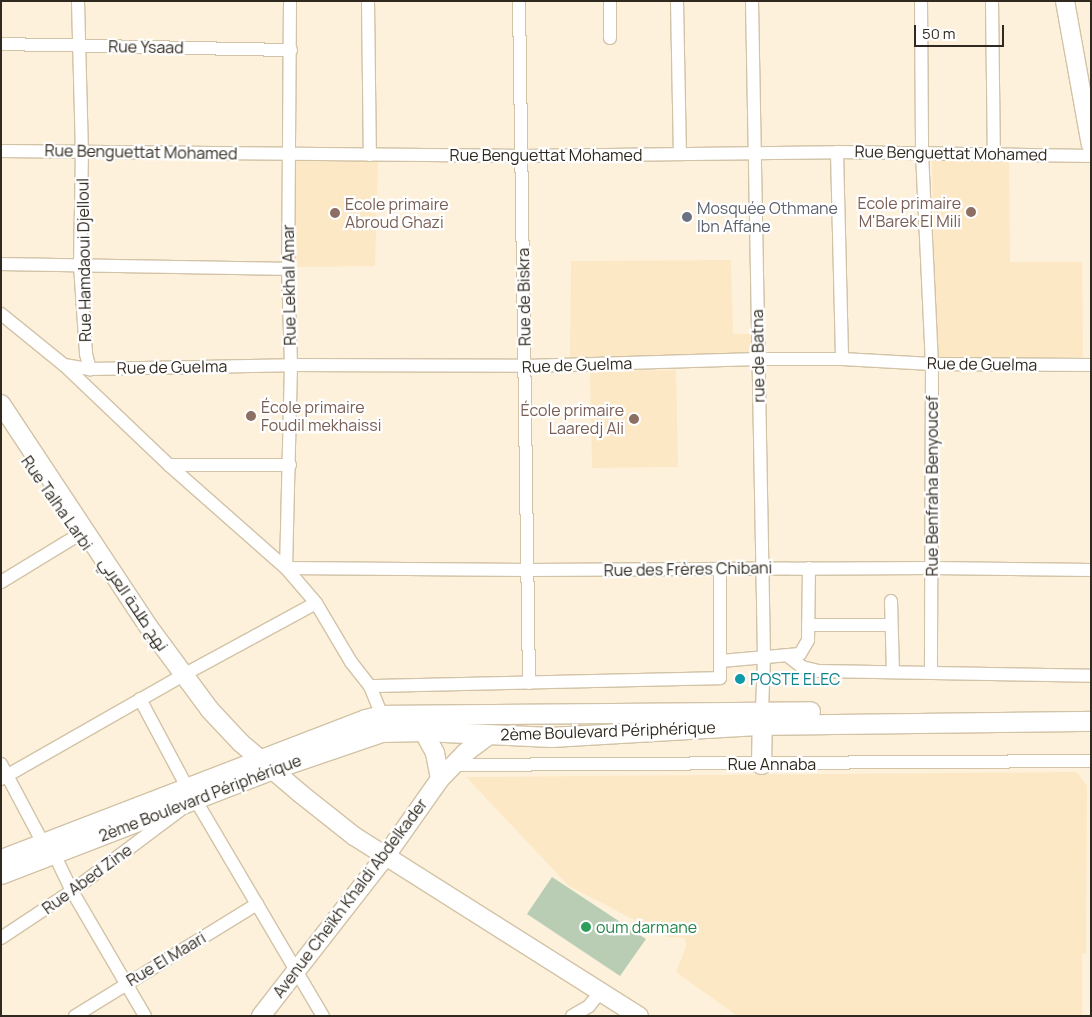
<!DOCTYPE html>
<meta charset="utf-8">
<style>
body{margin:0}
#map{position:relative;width:1092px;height:1017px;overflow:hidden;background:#fef1db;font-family:Manrope,Cairo,sans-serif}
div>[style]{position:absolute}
.built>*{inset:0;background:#fce8c5}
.green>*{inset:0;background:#b8cdb3}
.roads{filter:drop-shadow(1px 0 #d2c3a7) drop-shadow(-1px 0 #d2c3a7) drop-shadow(0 1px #d2c3a7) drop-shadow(0 -1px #d2c3a7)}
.street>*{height:12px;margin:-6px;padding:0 6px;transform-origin:6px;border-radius:6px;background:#fff}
.secondary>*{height:18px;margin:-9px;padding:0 9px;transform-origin:9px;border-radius:9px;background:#fff}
.primary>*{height:19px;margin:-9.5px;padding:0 9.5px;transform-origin:9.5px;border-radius:9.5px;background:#fff}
.dots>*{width:14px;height:14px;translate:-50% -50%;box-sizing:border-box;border:2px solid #fff;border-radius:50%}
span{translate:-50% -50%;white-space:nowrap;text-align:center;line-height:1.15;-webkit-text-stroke:4.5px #fff;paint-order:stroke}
.street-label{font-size:16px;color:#2f291f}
.education-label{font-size:16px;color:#785e54}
.right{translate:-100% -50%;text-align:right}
.left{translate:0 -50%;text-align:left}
.worship-label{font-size:16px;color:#5b616d}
.culture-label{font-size:16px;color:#0d838f}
.leisure-label{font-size:16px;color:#27864d}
.frame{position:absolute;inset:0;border:2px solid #2f291f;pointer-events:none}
.scale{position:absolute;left:914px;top:25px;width:90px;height:22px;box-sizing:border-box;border:2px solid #2f291f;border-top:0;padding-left:6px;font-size:15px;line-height:18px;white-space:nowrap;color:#2f291f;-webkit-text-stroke:4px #fff;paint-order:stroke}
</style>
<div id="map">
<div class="built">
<div style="clip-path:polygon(378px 159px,375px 266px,292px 267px,295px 160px)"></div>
<div style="clip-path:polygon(1009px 160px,1010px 262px,1082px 262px,1083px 357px,936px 359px,932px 161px)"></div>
<div style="clip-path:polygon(731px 260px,733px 334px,751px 334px,751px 354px,570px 358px,571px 261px)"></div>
<div style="clip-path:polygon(676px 370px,678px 467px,592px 468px,590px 371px)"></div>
<div style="clip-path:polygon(1077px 772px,1087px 786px,1086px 953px,1082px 954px,1082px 1016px,737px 1016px,676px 972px,686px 947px,685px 938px,667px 937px,569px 886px,466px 777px)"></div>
</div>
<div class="green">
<div style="clip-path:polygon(552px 877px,646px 939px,620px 976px,527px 914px)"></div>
</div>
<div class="roads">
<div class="street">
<div style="left:78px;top:1px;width:149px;rotate:88.5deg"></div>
<div style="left:82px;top:150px;width:115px;rotate:91deg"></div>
<div style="left:80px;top:265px;width:89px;rotate:86.1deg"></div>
<div style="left:86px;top:354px;width:16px;rotate:75deg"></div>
<div style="left:290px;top:1px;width:268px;rotate:90.4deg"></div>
<div style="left:288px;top:269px;width:96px;rotate:88.2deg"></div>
<div style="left:291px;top:365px;width:203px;rotate:91.4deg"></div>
<div style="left:286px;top:568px;width:242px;rotate:0.5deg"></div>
<div style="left:528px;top:570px;width:404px;rotate:-0.3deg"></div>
<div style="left:932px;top:568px;width:159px;rotate:0.7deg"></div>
<div style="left:368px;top:1px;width:154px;rotate:89.3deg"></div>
<div style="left:519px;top:1px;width:682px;rotate:89.16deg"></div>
<div style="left:610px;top:1px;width:37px;rotate:90deg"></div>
<div style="left:677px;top:1px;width:152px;rotate:88.9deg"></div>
<div style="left:752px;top:1px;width:657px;rotate:88.95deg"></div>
<div style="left:764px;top:658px;width:53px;rotate:92.2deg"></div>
<div style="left:921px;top:1px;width:152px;rotate:89.6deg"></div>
<div style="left:922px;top:153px;width:211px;rotate:87.3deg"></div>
<div style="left:932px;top:364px;width:308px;rotate:90.2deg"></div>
<div style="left:992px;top:1px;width:153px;rotate:89.3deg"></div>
<div style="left:1px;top:44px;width:290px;rotate:1.2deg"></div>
<div style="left:1px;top:151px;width:521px;rotate:0.55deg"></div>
<div style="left:522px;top:156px;width:315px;rotate:-0.7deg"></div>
<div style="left:837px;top:152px;width:254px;rotate:0.9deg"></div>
<div style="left:837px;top:152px;width:207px;rotate:88.6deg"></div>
<div style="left:1px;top:264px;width:287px;rotate:1deg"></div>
<div style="left:1px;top:314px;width:81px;rotate:39deg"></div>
<div style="left:64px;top:365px;width:145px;rotate:43.6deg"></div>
<div style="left:169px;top:465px;width:156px;rotate:41.4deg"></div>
<div style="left:286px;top:568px;width:46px;rotate:49.4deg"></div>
<div style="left:316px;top:603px;width:69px;rotate:59.3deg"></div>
<div style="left:351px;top:662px;width:31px;rotate:52deg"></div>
<div style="left:370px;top:686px;width:31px;rotate:68deg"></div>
<div style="left:64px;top:365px;width:26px;rotate:9deg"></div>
<div style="left:90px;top:369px;width:201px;rotate:-1.1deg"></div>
<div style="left:291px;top:365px;width:234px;rotate:0.2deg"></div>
<div style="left:525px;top:366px;width:233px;rotate:-1.7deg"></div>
<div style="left:758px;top:359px;width:84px"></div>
<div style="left:842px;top:359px;width:90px;rotate:3.2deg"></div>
<div style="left:932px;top:364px;width:159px;rotate:0.4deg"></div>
<div style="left:169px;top:465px;width:121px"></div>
<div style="left:1px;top:582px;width:92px;rotate:-31.3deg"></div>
<div style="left:891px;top:601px;width:70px;rotate:88.4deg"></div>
<div style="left:808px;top:625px;width:83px"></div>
<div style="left:788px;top:656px;width:18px;rotate:38deg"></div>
<div style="left:802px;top:667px;width:16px;rotate:14deg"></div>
<div style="left:818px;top:671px;width:273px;rotate:1deg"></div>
<div style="left:721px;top:661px;width:79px;rotate:-5.1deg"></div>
<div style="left:800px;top:654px;width:16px;rotate:-60deg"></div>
<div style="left:808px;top:640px;width:72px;rotate:-89.2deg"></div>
<div style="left:370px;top:686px;width:350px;rotate:-1.3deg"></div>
<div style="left:720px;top:678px;width:108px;rotate:-90deg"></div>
<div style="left:140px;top:699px;width:100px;rotate:61.9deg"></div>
<div style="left:1px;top:764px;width:89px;rotate:62deg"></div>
<div style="left:453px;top:765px;width:638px;rotate:-0.36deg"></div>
<div style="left:1px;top:779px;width:202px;rotate:-29.7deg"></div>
<div style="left:176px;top:679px;width:159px;rotate:-28.5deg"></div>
<div style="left:54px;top:854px;width:41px;rotate:64.1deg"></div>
<div style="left:72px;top:891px;width:145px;rotate:59.7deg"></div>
<div style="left:1px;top:938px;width:85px;rotate:-33.5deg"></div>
<div style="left:72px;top:891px;width:154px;rotate:-36.8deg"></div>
<div style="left:195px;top:799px;width:252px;rotate:59.5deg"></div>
<div style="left:75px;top:1016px;width:214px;rotate:-31.6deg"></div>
<div style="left:572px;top:1016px;width:20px;rotate:-30deg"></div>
<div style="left:589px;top:1006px;width:19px;rotate:-51deg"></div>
</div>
<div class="secondary">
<div style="left:1065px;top:1px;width:146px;rotate:79.8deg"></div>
<div style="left:1px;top:404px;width:266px;rotate:56.5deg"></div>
<div style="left:148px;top:626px;width:104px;rotate:53.6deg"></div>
<div style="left:210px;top:710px;width:45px;rotate:46.8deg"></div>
<div style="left:241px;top:743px;width:79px;rotate:40.4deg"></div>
<div style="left:301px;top:794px;width:68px;rotate:38.4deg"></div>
<div style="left:354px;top:836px;width:337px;rotate:32.3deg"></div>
<div style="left:423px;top:731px;width:25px;rotate:61deg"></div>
<div style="left:435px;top:753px;width:26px;rotate:79deg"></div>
<div style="left:261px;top:1016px;width:202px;rotate:-52.1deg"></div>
<div style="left:385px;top:857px;width:95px;rotate:-54.8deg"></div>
<div style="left:440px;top:779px;width:36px;rotate:-46deg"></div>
<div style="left:465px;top:753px;width:30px;rotate:-37deg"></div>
</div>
<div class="primary">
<div style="left:761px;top:764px;width:51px;rotate:-88.9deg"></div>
<div style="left:1px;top:859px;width:390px;rotate:-21deg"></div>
<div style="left:365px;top:719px;width:17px;rotate:-13deg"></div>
<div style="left:382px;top:715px;width:428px;rotate:-0.5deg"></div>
<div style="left:1px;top:874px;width:298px;rotate:-21.1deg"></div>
<div style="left:279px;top:767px;width:109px;rotate:-18.8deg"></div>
<div style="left:382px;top:732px;width:41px;rotate:-1.4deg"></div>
<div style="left:423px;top:731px;width:128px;rotate:2.7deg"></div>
<div style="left:551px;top:737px;width:211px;rotate:-3.3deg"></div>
<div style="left:762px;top:725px;width:329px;rotate:-0.7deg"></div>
</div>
</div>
<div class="dots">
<div style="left:971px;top:212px;background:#8d6e63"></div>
<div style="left:335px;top:213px;background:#8d6e63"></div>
<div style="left:687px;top:217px;background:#6b7280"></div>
<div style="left:251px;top:416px;background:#8d6e63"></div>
<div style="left:634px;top:419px;background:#8d6e63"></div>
<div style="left:740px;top:679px;background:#0f9aa8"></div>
<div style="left:586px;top:927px;background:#2e9e5b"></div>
</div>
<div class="street-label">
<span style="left:146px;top:47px;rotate:1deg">Rue Ysaad</span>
<span style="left:141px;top:152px;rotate:1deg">Rue Benguettat Mohamed</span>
<span style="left:951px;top:153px;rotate:1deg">Rue Benguettat Mohamed</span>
<span style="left:546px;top:155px">Rue Benguettat Mohamed</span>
<span style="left:84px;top:260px;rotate:-91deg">Rue Hamdaoui Djelloul</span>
<span style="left:289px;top:285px;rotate:-91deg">Rue Lekhal Amar</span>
<span style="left:524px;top:297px;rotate:-91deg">Rue de Biskra</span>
<span style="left:758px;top:356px;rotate:-91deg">rue de Batna</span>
<span style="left:982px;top:364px;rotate:1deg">Rue de Guelma</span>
<span style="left:577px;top:365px;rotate:-2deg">Rue de Guelma</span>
<span style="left:172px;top:367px;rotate:-1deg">Rue de Guelma</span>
<span style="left:932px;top:486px;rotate:-90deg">Rue Benfraha Benyoucef</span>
<span style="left:57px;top:503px;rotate:55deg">Rue Talha Larbi</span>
<span style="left:688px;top:569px;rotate:-1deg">Rue des Frères Chibani</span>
<span style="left:134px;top:604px;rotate:56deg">نهج طلحة العربي</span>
<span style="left:608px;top:731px;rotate:-2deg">2ème Boulevard Périphérique</span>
<span style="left:772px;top:764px">Rue Annaba</span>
<span style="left:200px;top:798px;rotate:-21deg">2ème Boulevard Périphérique</span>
<span style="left:87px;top:879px;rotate:-36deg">Rue Abed Zine</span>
<span style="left:350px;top:898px;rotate:-53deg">Avenue Cheïkh Khaldi Abdelkader</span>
<span style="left:166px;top:959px;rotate:-31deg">Rue El Maari</span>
</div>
<div class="education-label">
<span class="right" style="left:961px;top:212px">Ecole primaire<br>M'Barek El Mili</span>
<span class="left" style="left:345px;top:213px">Ecole primaire<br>Abroud Ghazi</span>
<span class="left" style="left:261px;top:416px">École primaire<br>Foudil mekhaissi</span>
<span class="right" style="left:624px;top:419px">École primaire<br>Laaredj Ali</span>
</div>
<div class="worship-label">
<span class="left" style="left:697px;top:217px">Mosquée Othmane<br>Ibn Affane</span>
</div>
<div class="culture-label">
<span class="left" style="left:750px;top:679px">POSTE ELEC</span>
</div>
<div class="leisure-label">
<span class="left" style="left:596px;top:927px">oum darmane</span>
</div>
<div class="frame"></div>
<div class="scale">50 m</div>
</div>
